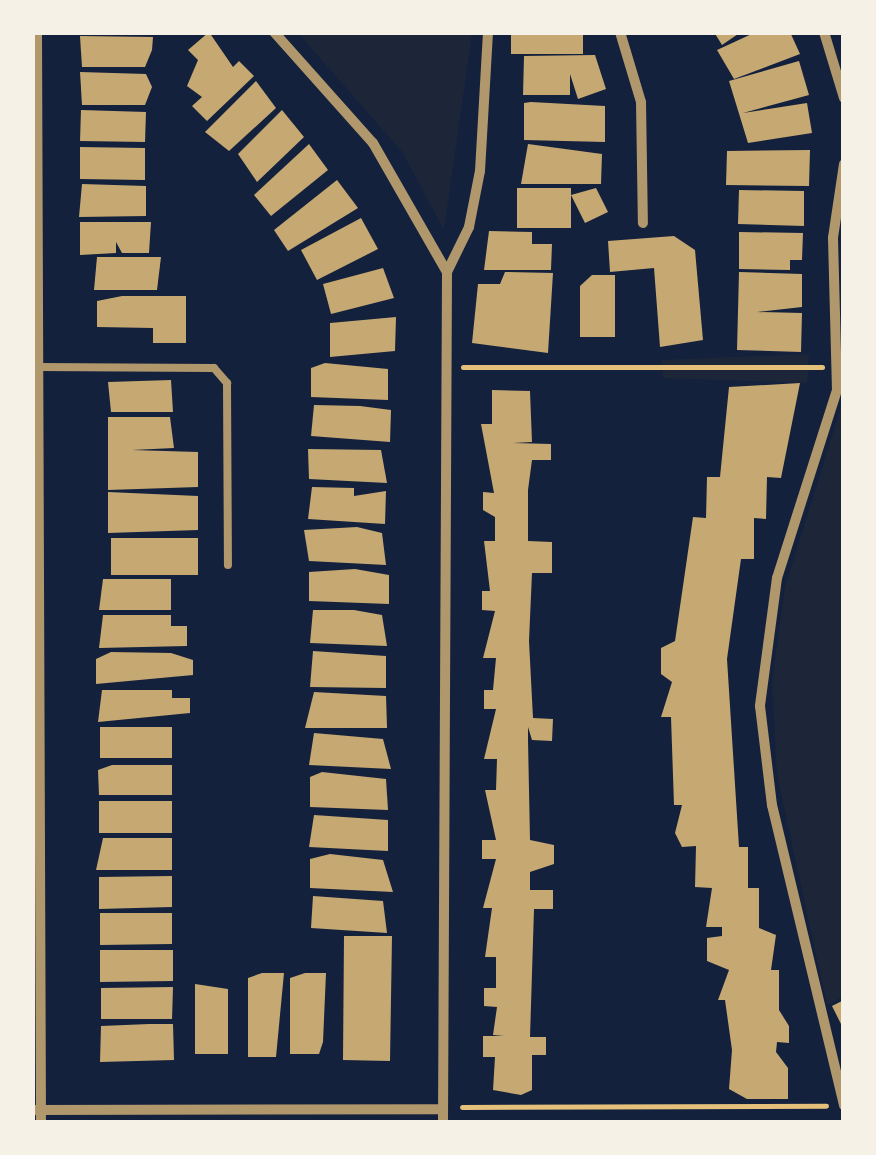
<!DOCTYPE html>
<style>
body{margin:0}
#map{position:relative;width:876px;height:1155px;overflow:hidden;background:#14213d;font-family:"Archivo Narrow",sans-serif}
div>[style]{position:absolute}
.green>*{inset:0;background:#1d2539}
.building>*{inset:0;background:#c6a872}
.path>*{height:5px;margin:-2.5px;padding:0 2.5px;transform-origin:2.5px;border-radius:2.5px;background:#e5c07b}
.service>*{height:8px;margin:-4px;padding:0 4px;transform-origin:4px;border-radius:4px;background:#b1986c}
.minor>*{height:10px;margin:-5px;padding:0 5px;transform-origin:5px;border-radius:5px;background:#b1986c}
span{translate:-50% -50%;white-space:nowrap;text-align:center;line-height:1.15;-webkit-text-stroke:10px #f6f1e7;paint-order:stroke}
.frame{position:absolute;inset:0;border:35px solid #f6f1e7;pointer-events:none}
</style>
<div id="map">
<div class="green">
<div style="clip-path:polygon(298px 33px,472px 33px,444px 230px,403px 153px)"></div>
<div style="clip-path:polygon(809px 354px,807px 383px,663px 378px,661px 360px)"></div>
<div style="clip-path:polygon(843px 401px,844px 996px,827px 1005px,777px 775px,772px 681px,785px 587px)"></div>
</div>
<div class="building">
<div style="clip-path:polygon(209px 32px,233px 67px,239px 61px,254px 76px,207px 121px,192px 106px,202px 97px,187px 86px,198px 60px,188px 50px)"></div>
<div style="clip-path:polygon(511px 32px,583px 32px,583px 54px,511px 54px)"></div>
<div style="clip-path:polygon(714px 32px,741px 32px,722px 45px)"></div>
<div style="clip-path:polygon(756px 32px,790px 32px,800px 54px,734px 79px,717px 50px)"></div>
<div style="clip-path:polygon(80px 36px,153px 37px,152px 50px,145px 67px,82px 67px)"></div>
<div style="clip-path:polygon(595px 55px,606px 89px,578px 99px,570px 74px,570px 95px,523px 95px,524px 56px)"></div>
<div style="clip-path:polygon(799px 61px,809px 95px,743px 113px,807px 103px,812px 133px,748px 143px,729px 81px)"></div>
<div style="clip-path:polygon(80px 72px,146px 74px,152px 87px,145px 105px,82px 105px)"></div>
<div style="clip-path:polygon(256px 81px,276px 108px,229px 151px,205px 132px)"></div>
<div style="clip-path:polygon(531px 102px,605px 106px,605px 142px,524px 140px,524px 103px)"></div>
<div style="clip-path:polygon(81px 110px,146px 112px,145px 142px,80px 141px)"></div>
<div style="clip-path:polygon(282px 110px,304px 137px,257px 182px,238px 154px)"></div>
<div style="clip-path:polygon(309px 144px,328px 170px,271px 216px,254px 195px)"></div>
<div style="clip-path:polygon(528px 144px,602px 154px,601px 184px,521px 184px)"></div>
<div style="clip-path:polygon(80px 147px,145px 148px,145px 180px,80px 179px)"></div>
<div style="clip-path:polygon(810px 150px,809px 186px,726px 185px,727px 151px)"></div>
<div style="clip-path:polygon(337px 180px,358px 208px,288px 251px,274px 230px)"></div>
<div style="clip-path:polygon(82px 184px,146px 186px,146px 216px,79px 217px)"></div>
<div style="clip-path:polygon(517px 188px,571px 188px,571px 228px,517px 228px)"></div>
<div style="clip-path:polygon(596px 188px,608px 212px,585px 223px,571px 195px)"></div>
<div style="clip-path:polygon(739px 190px,804px 191px,804px 226px,738px 224px)"></div>
<div style="clip-path:polygon(361px 218px,378px 249px,317px 280px,301px 250px)"></div>
<div style="clip-path:polygon(80px 222px,151px 222px,149px 253px,122px 253px,116px 242px,116px 253px,80px 255px)"></div>
<div style="clip-path:polygon(489px 231px,532px 232px,532px 244px,552px 244px,551px 270px,484px 270px)"></div>
<div style="clip-path:polygon(739px 232px,803px 233px,802px 260px,790px 260px,790px 270px,739px 269px)"></div>
<div style="clip-path:polygon(674px 236px,695px 250px,703px 340px,660px 347px,654px 268px,610px 272px,608px 241px)"></div>
<div style="clip-path:polygon(97px 257px,161px 257px,157px 290px,94px 290px)"></div>
<div style="clip-path:polygon(383px 268px,394px 298px,331px 314px,323px 284px)"></div>
<div style="clip-path:polygon(505px 272px,553px 273px,548px 353px,472px 343px,478px 284px,500px 284px)"></div>
<div style="clip-path:polygon(739px 272px,802px 274px,802px 307px,757px 312px,802px 313px,801px 352px,737px 350px)"></div>
<div style="clip-path:polygon(592px 275px,615px 275px,615px 337px,580px 337px,580px 286px)"></div>
<div style="clip-path:polygon(122px 296px,186px 296px,186px 343px,153px 343px,153px 328px,97px 327px,97px 301px)"></div>
<div style="clip-path:polygon(396px 317px,395px 351px,330px 357px,330px 323px)"></div>
<div style="clip-path:polygon(325px 363px,388px 369px,388px 400px,311px 397px,311px 368px)"></div>
<div style="clip-path:polygon(108px 382px,171px 380px,173px 412px,111px 412px)"></div>
<div style="clip-path:polygon(800px 383px,781px 478px,767px 477px,766px 519px,754px 518px,754px 559px,741px 559px,727px 659px,739px 847px,748px 847px,748px 888px,759px 888px,759px 928px,776px 935px,771px 970px,779px 970px,779px 1010px,789px 1026px,789px 1043px,777px 1042px,776px 1052px,788px 1068px,788px 1099px,747px 1099px,729px 1089px,732px 1050px,725px 1000px,718px 1000px,729px 970px,707px 961px,707px 938px,722px 936px,722px 927px,706px 927px,712px 888px,695px 887px,696px 846px,682px 847px,675px 833px,682px 805px,674px 805px,671px 717px,661px 717px,672px 682px,661px 674px,661px 648px,675px 641px,693px 517px,706px 518px,707px 477px,720px 477px,729px 387px)"></div>
<div style="clip-path:polygon(492px 390px,530px 391px,532px 442px,513px 443px,551px 444px,551px 460px,532px 460px,528px 490px,528px 541px,552px 542px,552px 573px,532px 573px,529px 641px,533px 718px,553px 719px,552px 741px,532px 740px,528px 727px,528px 740px,530px 840px,554px 845px,554px 864px,530px 872px,530px 890px,553px 890px,553px 909px,534px 909px,530px 1037px,546px 1037px,546px 1055px,532px 1055px,532px 1090px,521px 1095px,493px 1090px,495px 1057px,483px 1057px,483px 1036px,504px 1036px,493px 1035px,497px 1007px,484px 1006px,484px 988px,496px 988px,496px 957px,485px 957px,492px 908px,483px 908px,496px 859px,482px 859px,482px 840px,496px 840px,485px 790px,496px 790px,497px 759px,484px 759px,496px 709px,484px 709px,484px 690px,514px 690px,493px 690px,496px 658px,483px 658px,495px 611px,482px 610px,482px 591px,490px 591px,484px 541px,495px 541px,495px 517px,483px 510px,483px 492px,494px 493px,481px 424px,492px 424px)"></div>
<div style="clip-path:polygon(360px 406px,391px 410px,390px 442px,311px 436px,314px 405px)"></div>
<div style="clip-path:polygon(108px 417px,170px 417px,174px 448px,132px 450px,198px 452px,198px 487px,108px 490px)"></div>
<div style="clip-path:polygon(308px 449px,381px 450px,387px 483px,309px 479px)"></div>
<div style="clip-path:polygon(354px 488px,354px 496px,386px 491px,385px 524px,308px 519px,312px 487px)"></div>
<div style="clip-path:polygon(108px 492px,198px 496px,198px 530px,108px 533px)"></div>
<div style="clip-path:polygon(357px 527px,382px 533px,386px 565px,309px 561px,304px 530px)"></div>
<div style="clip-path:polygon(111px 538px,198px 538px,198px 575px,111px 575px)"></div>
<div style="clip-path:polygon(355px 569px,389px 575px,389px 604px,309px 601px,309px 572px)"></div>
<div style="clip-path:polygon(103px 579px,171px 579px,171px 610px,99px 610px)"></div>
<div style="clip-path:polygon(354px 610px,382px 615px,387px 646px,310px 643px,313px 610px)"></div>
<div style="clip-path:polygon(103px 615px,171px 615px,171px 626px,187px 626px,187px 646px,99px 648px)"></div>
<div style="clip-path:polygon(313px 651px,386px 656px,386px 688px,310px 687px)"></div>
<div style="clip-path:polygon(111px 652px,171px 653px,193px 660px,193px 675px,96px 684px,96px 659px)"></div>
<div style="clip-path:polygon(102px 690px,172px 690px,172px 698px,190px 698px,190px 713px,98px 722px)"></div>
<div style="clip-path:polygon(314px 692px,386px 696px,387px 728px,305px 728px)"></div>
<div style="clip-path:polygon(100px 727px,172px 727px,172px 758px,100px 758px)"></div>
<div style="clip-path:polygon(314px 733px,383px 739px,391px 769px,309px 765px)"></div>
<div style="clip-path:polygon(112px 765px,172px 765px,172px 795px,99px 795px,98px 770px)"></div>
<div style="clip-path:polygon(322px 772px,386px 779px,388px 810px,310px 807px,310px 777px)"></div>
<div style="clip-path:polygon(99px 801px,172px 801px,172px 833px,99px 833px)"></div>
<div style="clip-path:polygon(314px 815px,388px 820px,388px 851px,309px 847px)"></div>
<div style="clip-path:polygon(103px 838px,172px 838px,172px 870px,96px 870px)"></div>
<div style="clip-path:polygon(330px 854px,383px 860px,393px 892px,310px 888px,310px 859px)"></div>
<div style="clip-path:polygon(172px 876px,172px 907px,99px 909px,99px 877px)"></div>
<div style="clip-path:polygon(313px 896px,383px 901px,387px 933px,311px 928px)"></div>
<div style="clip-path:polygon(100px 913px,172px 913px,172px 944px,100px 945px)"></div>
<div style="clip-path:polygon(344px 936px,392px 936px,390px 1061px,343px 1060px)"></div>
<div style="clip-path:polygon(100px 950px,173px 950px,173px 981px,100px 982px)"></div>
<div style="clip-path:polygon(262px 973px,284px 973px,276px 1057px,248px 1057px,248px 978px)"></div>
<div style="clip-path:polygon(305px 973px,326px 973px,323px 1042px,319px 1054px,290px 1054px,290px 978px)"></div>
<div style="clip-path:polygon(195px 984px,228px 989px,228px 1054px,195px 1054px)"></div>
<div style="clip-path:polygon(173px 987px,172px 1019px,101px 1019px,101px 988px)"></div>
<div style="clip-path:polygon(844px 1000px,844px 1030px,832px 1006px)"></div>
<div style="clip-path:polygon(149px 1024px,173px 1024px,174px 1060px,100px 1062px,101px 1026px)"></div>
</div>
<div class="path">
<div style="left:463px;top:367px;width:359px"></div>
<div style="left:462px;top:1107px;width:364px;rotate:-0.2deg"></div>
</div>
<div class="service">
<div style="left:38px;top:367px;width:176px;rotate:0.3deg"></div>
<div style="left:214px;top:368px;width:20px;rotate:49deg"></div>
<div style="left:227px;top:383px;width:182px;rotate:89.7deg"></div>
</div>
<div class="minor">
<div style="left:37px;top:32px;width:1090px;rotate:89.79deg"></div>
<div style="left:274px;top:32px;width:149px;rotate:48.3deg"></div>
<div style="left:373px;top:143px;width:149px;rotate:60.2deg"></div>
<div style="left:620px;top:32px;width:73px;rotate:73.3deg"></div>
<div style="left:641px;top:102px;width:121px;rotate:89.1deg"></div>
<div style="left:824px;top:32px;width:69px;rotate:73.1deg"></div>
<div style="left:844px;top:164px;width:75px;rotate:98.5deg"></div>
<div style="left:833px;top:238px;width:152px;rotate:88.5deg"></div>
<div style="left:837px;top:390px;width:197px;rotate:107.7deg"></div>
<div style="left:777px;top:578px;width:129px;rotate:97.6deg"></div>
<div style="left:760px;top:706px;width:100px;rotate:83.1deg"></div>
<div style="left:772px;top:805px;width:309px;rotate:76.5deg"></div>
<div style="left:32px;top:1110px;width:411px;rotate:-0.1deg"></div>
<div style="left:443px;top:1122px;width:850px;rotate:-89.73deg"></div>
<div style="left:447px;top:272px;width:50px;rotate:-63.9deg"></div>
<div style="left:469px;top:227px;width:57px;rotate:-78.9deg"></div>
<div style="left:480px;top:171px;width:139px;rotate:-86.7deg"></div>
</div>
<div class="frame"></div>
</div>
